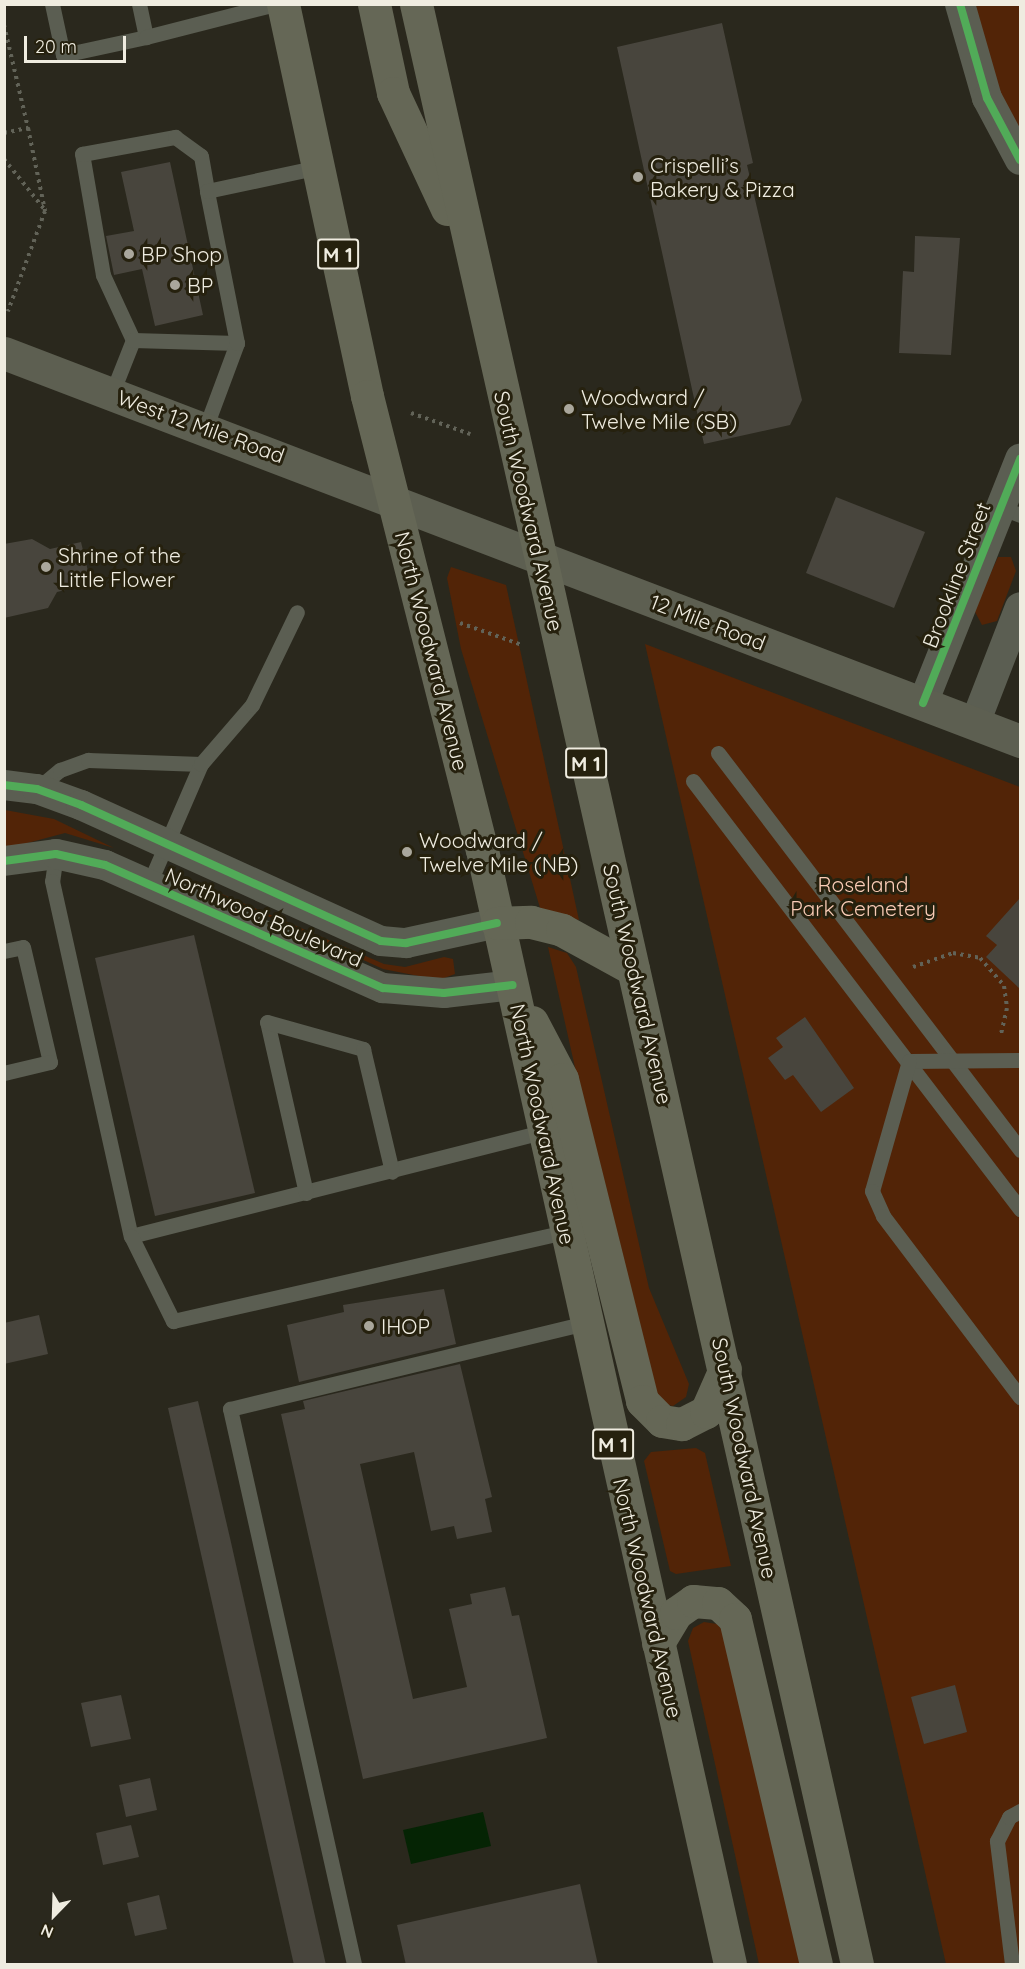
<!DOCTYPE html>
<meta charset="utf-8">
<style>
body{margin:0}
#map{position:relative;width:1025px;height:1969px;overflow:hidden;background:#2a281d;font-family:Quicksand,sans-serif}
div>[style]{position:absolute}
.green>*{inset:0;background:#522407}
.water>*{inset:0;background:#052404}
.building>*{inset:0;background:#48453d}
.path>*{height:4px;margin-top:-2px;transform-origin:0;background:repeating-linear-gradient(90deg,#626358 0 3px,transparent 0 7.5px)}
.service>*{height:15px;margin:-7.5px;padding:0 7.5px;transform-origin:7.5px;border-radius:7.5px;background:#5b5e52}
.minor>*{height:30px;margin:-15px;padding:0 15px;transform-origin:15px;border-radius:15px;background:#5b5e52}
.secondary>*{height:33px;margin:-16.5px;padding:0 16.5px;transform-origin:16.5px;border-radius:16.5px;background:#5d5f51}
.primary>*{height:33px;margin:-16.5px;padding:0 16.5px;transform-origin:16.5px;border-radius:16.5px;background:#656756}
.cycleway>*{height:8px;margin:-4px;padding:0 4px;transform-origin:4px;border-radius:4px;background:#51ab58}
.dots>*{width:16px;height:16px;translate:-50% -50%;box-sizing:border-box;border:3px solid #26210e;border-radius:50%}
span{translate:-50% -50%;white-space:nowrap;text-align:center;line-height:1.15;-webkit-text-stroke:6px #26210e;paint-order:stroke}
.shield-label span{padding:2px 4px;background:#26210e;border:2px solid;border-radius:4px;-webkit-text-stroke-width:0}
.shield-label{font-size:20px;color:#efece0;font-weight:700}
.poi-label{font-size:21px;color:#efece0}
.left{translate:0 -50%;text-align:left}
.street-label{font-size:21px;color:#efece0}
.park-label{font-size:21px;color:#faccb6}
.frame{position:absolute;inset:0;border:6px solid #efece0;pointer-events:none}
.north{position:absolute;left:24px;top:1885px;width:60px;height:60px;-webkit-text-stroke:4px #26210e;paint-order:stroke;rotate:203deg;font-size:16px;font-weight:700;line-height:24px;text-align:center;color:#efece0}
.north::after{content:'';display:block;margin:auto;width:21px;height:27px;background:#efece0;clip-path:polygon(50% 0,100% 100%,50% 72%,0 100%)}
.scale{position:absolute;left:24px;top:36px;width:102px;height:27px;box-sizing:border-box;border:3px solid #efece0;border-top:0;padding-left:8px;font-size:18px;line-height:21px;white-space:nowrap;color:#efece0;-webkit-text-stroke:4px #26210e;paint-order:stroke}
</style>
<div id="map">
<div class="green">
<div style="clip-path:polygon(971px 5px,1020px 5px,1020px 138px,992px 78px)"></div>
<div style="clip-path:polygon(998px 557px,1011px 557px,1016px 571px,997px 621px,982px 625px,974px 610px)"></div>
<div style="clip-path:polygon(451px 567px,506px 585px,579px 920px,541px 911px,461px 649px,447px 578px)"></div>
<div style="clip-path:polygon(645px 644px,1020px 787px,1020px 1964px,946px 1964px)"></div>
<div style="clip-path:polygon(5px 810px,54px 819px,114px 848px,65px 833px,5px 849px)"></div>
<div style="clip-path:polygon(178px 875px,384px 964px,405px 967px,444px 957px,453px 959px,455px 974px,439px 980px,383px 969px)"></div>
<div style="clip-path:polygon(548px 947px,567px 953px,576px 967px,649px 1288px,689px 1384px,686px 1397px,673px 1406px,658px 1403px,648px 1393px)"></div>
<div style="clip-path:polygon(696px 1448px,705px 1453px,731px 1566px,676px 1574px,670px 1571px,644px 1461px,651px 1452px)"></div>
<div style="clip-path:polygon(704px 1622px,717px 1624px,725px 1633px,803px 1964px,759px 1964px,688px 1641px,693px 1628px)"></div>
</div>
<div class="water">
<div style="clip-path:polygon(483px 1812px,491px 1846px,411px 1864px,403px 1830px)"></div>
</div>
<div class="building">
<div style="clip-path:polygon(722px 23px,753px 163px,747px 165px,802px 400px,790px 425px,704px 444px,617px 47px)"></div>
<div style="clip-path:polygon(170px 162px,203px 315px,155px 326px,142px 269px,114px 275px,106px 236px,134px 231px,121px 172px)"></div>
<div style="clip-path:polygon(915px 236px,960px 238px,951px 355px,899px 353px,903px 271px,914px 272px)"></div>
<div style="clip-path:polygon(836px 497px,925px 532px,894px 608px,806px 573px)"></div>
<div style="clip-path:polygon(32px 539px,50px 549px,81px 542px,91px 584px,57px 592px,48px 608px,4px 618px,4px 544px)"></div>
<div style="clip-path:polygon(1020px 898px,1020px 989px,986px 957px,997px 945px,986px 936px)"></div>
<div style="clip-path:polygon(194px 935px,255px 1193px,155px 1216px,95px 958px)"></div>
<div style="clip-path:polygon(805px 1017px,854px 1088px,821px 1112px,793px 1075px,785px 1080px,768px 1058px,783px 1047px,776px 1038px)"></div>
<div style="clip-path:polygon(444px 1289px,456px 1344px,299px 1382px,287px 1325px,344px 1312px,343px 1305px)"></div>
<div style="clip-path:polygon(39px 1315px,48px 1354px,4px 1364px,4px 1323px)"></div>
<div style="clip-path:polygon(460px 1364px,492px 1497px,485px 1499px,492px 1532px,457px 1539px,454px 1526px,431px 1531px,414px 1452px,360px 1464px,413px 1699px,467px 1687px,449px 1609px,472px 1604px,470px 1594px,505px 1587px,512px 1616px,519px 1615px,547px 1738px,363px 1779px,281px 1414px,305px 1409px,303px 1401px)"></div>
<div style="clip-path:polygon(198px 1401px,230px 1538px,326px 1965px,294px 1965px,168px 1408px)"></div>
<div style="clip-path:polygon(955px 1685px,967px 1732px,924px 1744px,911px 1697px)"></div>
<div style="clip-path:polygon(121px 1695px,131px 1739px,91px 1747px,81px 1703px)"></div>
<div style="clip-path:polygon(150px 1778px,157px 1810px,126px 1817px,119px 1785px)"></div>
<div style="clip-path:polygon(131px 1825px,139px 1857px,103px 1865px,96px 1833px)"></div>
<div style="clip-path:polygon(580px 1884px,598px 1965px,406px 1965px,397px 1925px)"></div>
<div style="clip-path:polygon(159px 1895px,167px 1929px,135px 1936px,127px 1903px)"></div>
</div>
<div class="path">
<div style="left:4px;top:25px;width:106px;rotate:76.9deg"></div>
<div style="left:4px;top:133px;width:25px;rotate:-12deg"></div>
<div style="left:28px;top:128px;width:85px;rotate:78.4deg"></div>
<div style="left:45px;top:211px;width:107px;rotate:110.3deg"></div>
<div style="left:4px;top:159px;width:65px;rotate:51.2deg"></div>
<div style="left:411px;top:413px;width:63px;rotate:19.6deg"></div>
<div style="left:460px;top:623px;width:66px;rotate:19.5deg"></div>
<div style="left:913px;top:967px;width:42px;rotate:-19.3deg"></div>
<div style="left:953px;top:953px;width:27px;rotate:10deg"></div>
<div style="left:980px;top:958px;width:37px;rotate:49deg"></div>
<div style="left:1004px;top:986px;width:22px;rotate:82deg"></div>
<div style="left:1007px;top:1008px;width:27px;rotate:103deg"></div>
</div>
<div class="service">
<div style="left:52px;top:4px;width:52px;rotate:77.8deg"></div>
<div style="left:63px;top:55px;width:85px;rotate:-12.2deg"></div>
<div style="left:139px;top:4px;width:34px;rotate:78deg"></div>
<div style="left:146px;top:37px;width:133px;rotate:-14.3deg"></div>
<div style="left:133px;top:340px;width:72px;rotate:-114.8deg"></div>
<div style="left:103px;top:275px;width:123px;rotate:-99.8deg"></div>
<div style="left:82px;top:154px;width:95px;rotate:-10.4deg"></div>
<div style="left:175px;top:137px;width:32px;rotate:36deg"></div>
<div style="left:201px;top:156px;width:36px;rotate:80deg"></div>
<div style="left:112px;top:393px;width:57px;rotate:-68.4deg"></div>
<div style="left:133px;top:340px;width:104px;rotate:1.7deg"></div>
<div style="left:205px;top:429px;width:92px;rotate:-69.6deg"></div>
<div style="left:237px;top:343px;width:155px;rotate:-101.2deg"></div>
<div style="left:207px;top:191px;width:115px;rotate:-12.1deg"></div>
<div style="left:1002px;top:508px;width:19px;rotate:21deg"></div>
<div style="left:718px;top:753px;width:499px;rotate:52.7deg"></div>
<div style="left:693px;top:781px;width:539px;rotate:52.62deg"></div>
<div style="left:37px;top:789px;width:30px;rotate:-40deg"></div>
<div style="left:60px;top:770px;width:30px;rotate:-20deg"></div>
<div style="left:88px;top:760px;width:113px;rotate:2deg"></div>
<div style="left:56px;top:854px;width:27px;rotate:98deg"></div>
<div style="left:52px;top:881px;width:364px;rotate:77.5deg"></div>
<div style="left:131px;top:1236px;width:425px;rotate:-14.2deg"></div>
<div style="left:149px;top:884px;width:131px;rotate:-66.6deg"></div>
<div style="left:201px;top:764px;width:78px;rotate:-49.2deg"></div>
<div style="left:252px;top:705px;width:103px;rotate:-64.2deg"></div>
<div style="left:4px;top:951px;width:19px;rotate:-12deg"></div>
<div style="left:23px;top:947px;width:118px;rotate:76.8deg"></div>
<div style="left:50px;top:1062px;width:47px;rotate:166.6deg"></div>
<div style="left:1020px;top:1060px;width:111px;rotate:179.5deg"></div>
<div style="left:909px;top:1061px;width:135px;rotate:105.9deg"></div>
<div style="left:872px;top:1191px;width:27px;rotate:66deg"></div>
<div style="left:883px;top:1216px;width:227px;rotate:52.9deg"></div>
<div style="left:306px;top:1193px;width:175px;rotate:-102.8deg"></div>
<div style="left:267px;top:1022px;width:100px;rotate:15.7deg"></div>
<div style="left:363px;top:1049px;width:126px;rotate:76.7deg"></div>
<div style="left:131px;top:1236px;width:95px;rotate:63.7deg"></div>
<div style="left:173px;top:1321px;width:403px;rotate:-12.8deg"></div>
<div style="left:354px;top:1964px;width:569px;rotate:-102.59deg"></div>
<div style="left:230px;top:1409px;width:366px;rotate:-13.6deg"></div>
<div style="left:1012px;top:1964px;width:124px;rotate:-97deg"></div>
<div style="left:997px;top:1841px;width:27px;rotate:-63deg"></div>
<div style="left:1009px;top:1817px;width:13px;rotate:-29deg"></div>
</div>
<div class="minor">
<div style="left:960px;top:4px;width:98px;rotate:74deg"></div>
<div style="left:987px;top:98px;width:70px;rotate:62deg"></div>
<div style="left:923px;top:703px;width:263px;rotate:-68.3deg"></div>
<div style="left:975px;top:723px;width:124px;rotate:-68.8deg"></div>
<div style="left:4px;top:785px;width:33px;rotate:7deg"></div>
<div style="left:37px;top:789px;width:47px;rotate:20deg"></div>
<div style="left:81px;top:805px;width:329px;rotate:24.4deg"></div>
<div style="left:381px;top:941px;width:25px;rotate:5deg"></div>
<div style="left:406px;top:943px;width:93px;rotate:-12.4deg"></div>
<div style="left:4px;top:861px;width:52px;rotate:-7.7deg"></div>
<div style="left:56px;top:854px;width:50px;rotate:12.7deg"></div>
<div style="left:105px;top:865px;width:304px;rotate:23.9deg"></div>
<div style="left:383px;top:988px;width:61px;rotate:4.7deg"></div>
<div style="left:444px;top:993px;width:69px;rotate:-6.6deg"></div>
</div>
<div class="secondary">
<div style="left:4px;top:353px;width:1088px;rotate:20.9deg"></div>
</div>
<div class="primary">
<div style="left:283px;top:4px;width:401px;rotate:77.9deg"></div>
<div style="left:367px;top:396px;width:468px;rotate:75.8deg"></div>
<div style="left:482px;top:850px;width:1141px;rotate:77.45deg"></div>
<div style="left:374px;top:4px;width:91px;rotate:77.9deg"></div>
<div style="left:393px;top:93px;width:128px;rotate:65deg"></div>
<div style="left:416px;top:4px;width:2009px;rotate:77.32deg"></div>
<div style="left:497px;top:923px;width:34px;rotate:-2deg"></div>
<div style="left:531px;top:922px;width:32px;rotate:14deg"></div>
<div style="left:562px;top:930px;width:81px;rotate:28.8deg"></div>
<div style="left:532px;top:1022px;width:64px;rotate:62.2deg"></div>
<div style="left:562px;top:1079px;width:332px;rotate:76deg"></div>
<div style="left:642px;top:1401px;width:28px;rotate:45deg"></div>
<div style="left:662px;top:1421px;width:20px;rotate:9deg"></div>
<div style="left:682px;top:1424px;width:27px;rotate:-27deg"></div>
<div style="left:706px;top:1412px;width:47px;rotate:-66.2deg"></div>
<div style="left:658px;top:1643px;width:35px;rotate:-59deg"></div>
<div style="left:676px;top:1613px;width:21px;rotate:-35deg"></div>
<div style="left:693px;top:1601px;width:25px;rotate:5deg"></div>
<div style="left:718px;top:1603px;width:23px;rotate:43deg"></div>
<div style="left:735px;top:1619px;width:354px;rotate:76.8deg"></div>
</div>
<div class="cycleway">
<div style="left:960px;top:4px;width:98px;rotate:74deg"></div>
<div style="left:987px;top:98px;width:70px;rotate:62deg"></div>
<div style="left:923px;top:703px;width:263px;rotate:-68.3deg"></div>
<div style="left:4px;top:785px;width:33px;rotate:7deg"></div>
<div style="left:37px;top:789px;width:47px;rotate:20deg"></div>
<div style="left:81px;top:805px;width:329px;rotate:24.4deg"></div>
<div style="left:381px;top:941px;width:25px;rotate:5deg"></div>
<div style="left:406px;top:943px;width:93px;rotate:-12.4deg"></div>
<div style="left:4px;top:861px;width:52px;rotate:-7.7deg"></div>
<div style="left:56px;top:854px;width:50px;rotate:12.7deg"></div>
<div style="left:105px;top:865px;width:304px;rotate:23.9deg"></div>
<div style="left:383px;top:988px;width:61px;rotate:4.7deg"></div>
<div style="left:444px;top:993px;width:69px;rotate:-6.6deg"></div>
</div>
<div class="dots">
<div style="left:638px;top:177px;background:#aaa79c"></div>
<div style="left:129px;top:254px;background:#aaa79c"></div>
<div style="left:175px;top:285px;background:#aaa79c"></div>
<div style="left:569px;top:409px;background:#aaa79c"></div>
<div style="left:46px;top:567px;background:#aaa79c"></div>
<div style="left:407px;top:852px;background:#aaa79c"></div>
<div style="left:369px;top:1326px;background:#aaa79c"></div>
</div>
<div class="shield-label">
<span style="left:338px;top:254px">M 1</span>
<span style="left:586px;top:763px">M 1</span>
<span style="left:613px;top:1444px">M 1</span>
</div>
<div class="poi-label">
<span class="left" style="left:650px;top:177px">Crispelli’s<br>Bakery &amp; Pizza</span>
<span class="left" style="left:141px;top:254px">BP Shop</span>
<span class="left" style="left:187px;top:285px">BP</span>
<span class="left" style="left:581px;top:409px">Woodward /<br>Twelve Mile (SB)</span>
<span class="left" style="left:58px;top:567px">Shrine of the<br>Little Flower</span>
<span class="left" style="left:419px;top:852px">Woodward /<br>Twelve Mile (NB)</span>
<span class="left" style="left:381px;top:1326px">IHOP</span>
</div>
<div class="street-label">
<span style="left:201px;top:426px;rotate:20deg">West 12 Mile Road</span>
<span style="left:529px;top:511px;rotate:77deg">South Woodward Avenue</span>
<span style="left:956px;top:575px;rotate:-69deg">Brookline Street</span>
<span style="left:708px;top:622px;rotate:21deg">12 Mile Road</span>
<span style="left:432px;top:651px;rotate:76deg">North Woodward Avenue</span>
<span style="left:264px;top:917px;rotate:24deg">Northwood Boulevard</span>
<span style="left:638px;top:984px;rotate:77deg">South Woodward Avenue</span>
<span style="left:543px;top:1124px;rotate:78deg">North Woodward Avenue</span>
<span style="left:745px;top:1458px;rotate:78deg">South Woodward Avenue</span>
<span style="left:648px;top:1598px;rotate:77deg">North Woodward Avenue</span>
</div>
<div class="park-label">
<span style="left:863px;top:896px">Roseland<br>Park Cemetery</span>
</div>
<div class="frame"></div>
<div class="north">N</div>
<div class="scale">20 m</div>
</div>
